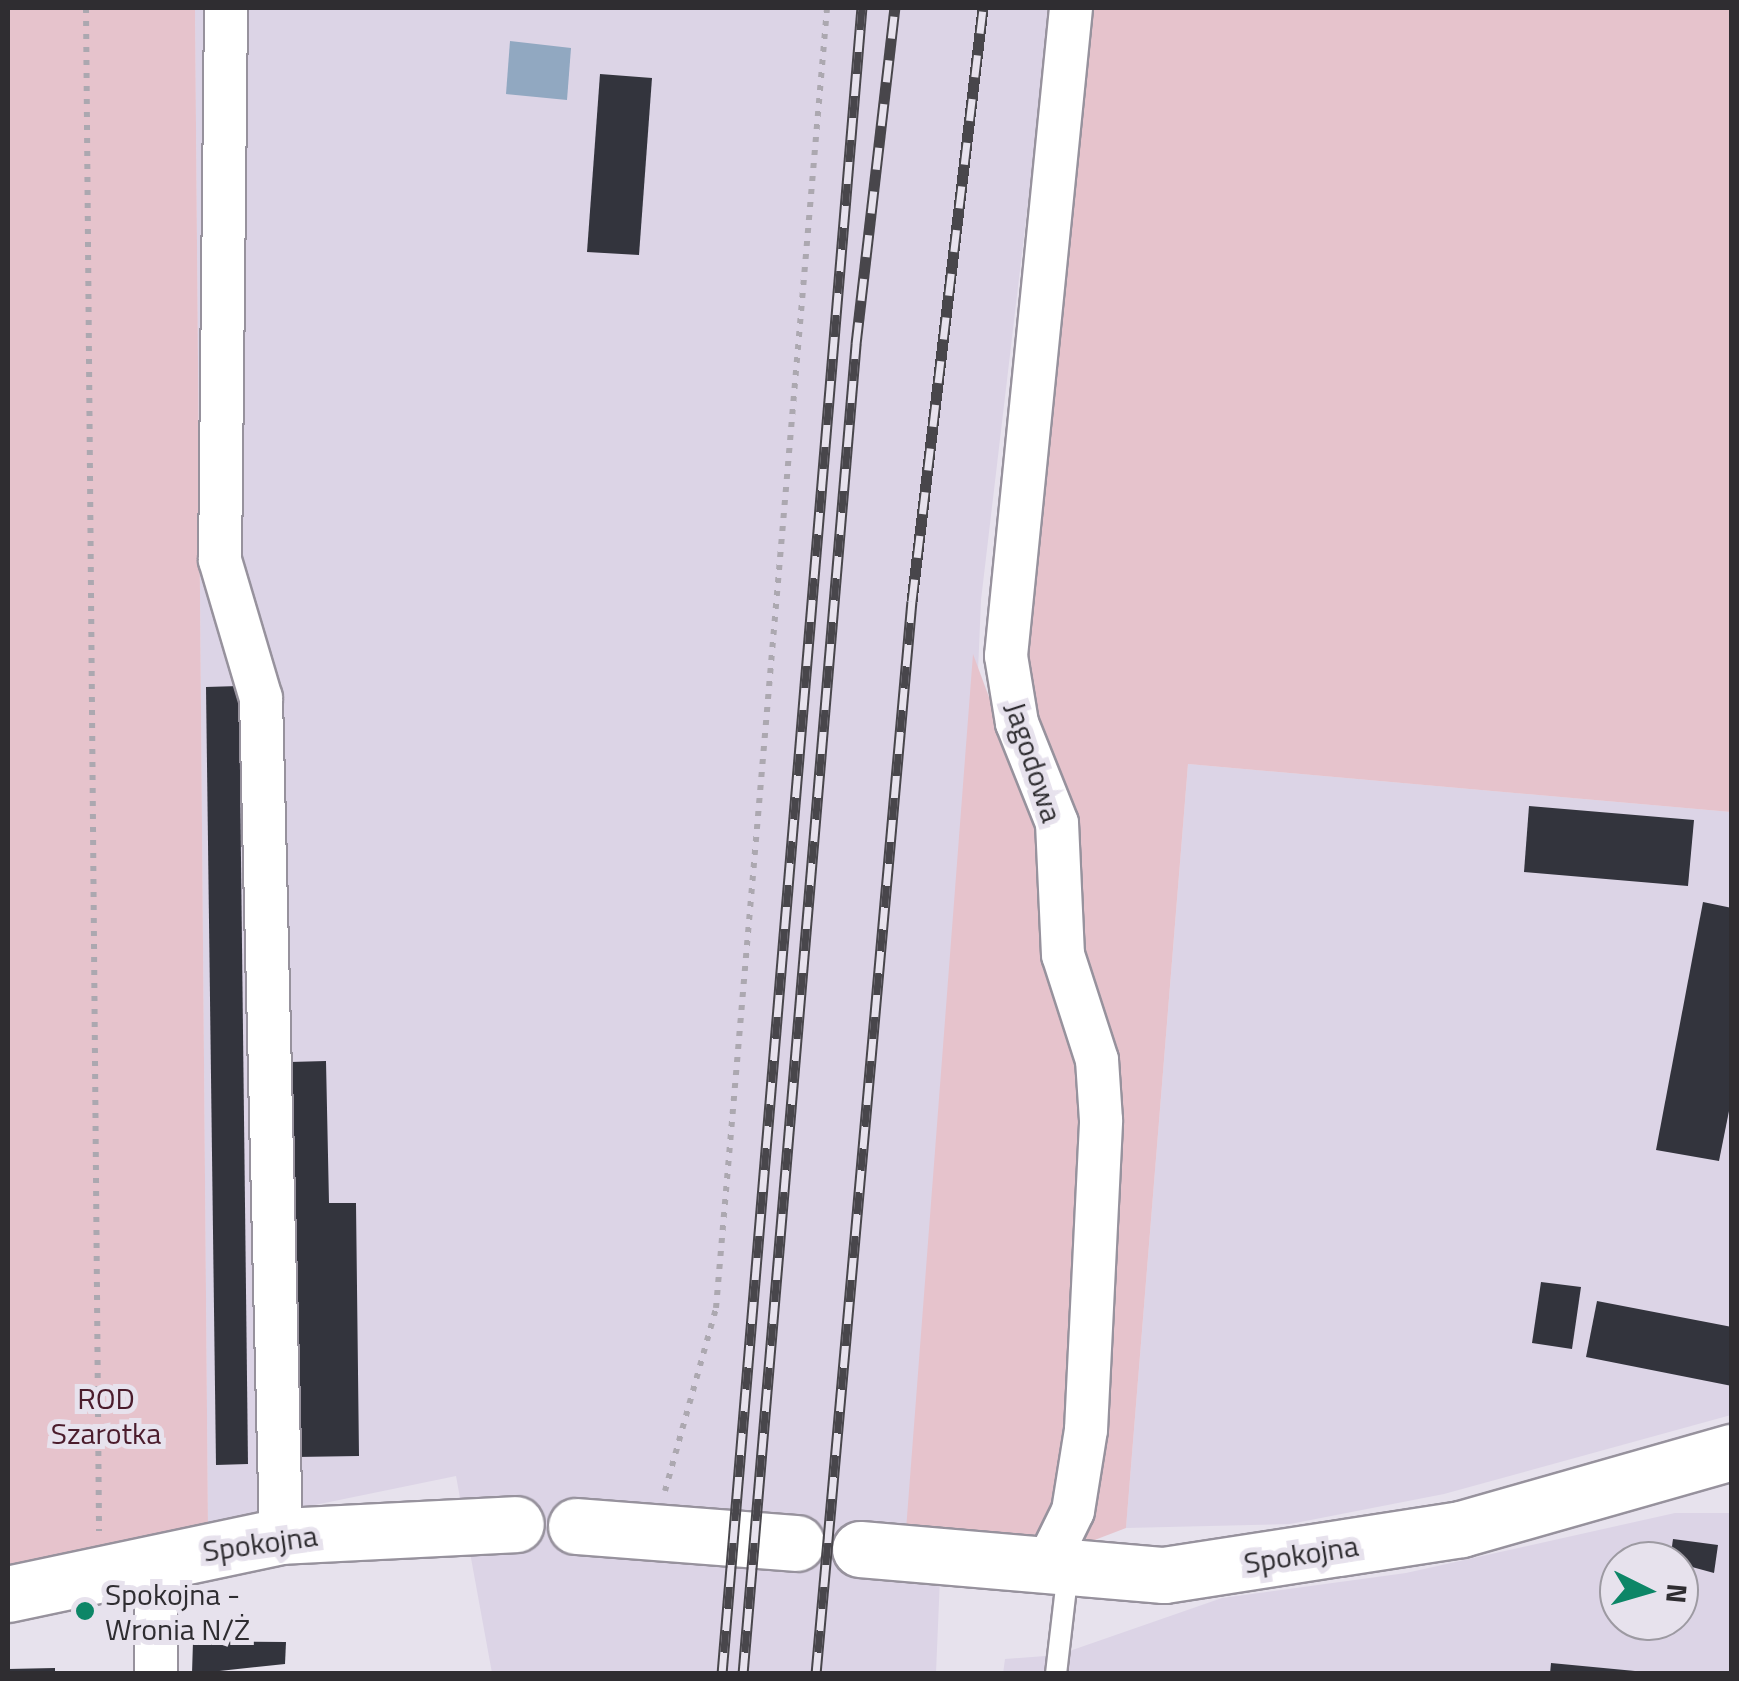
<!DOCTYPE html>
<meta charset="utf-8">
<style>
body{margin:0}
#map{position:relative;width:1739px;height:1681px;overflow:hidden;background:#e7e2ed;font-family:"Titillium Web",sans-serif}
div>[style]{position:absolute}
.built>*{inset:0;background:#dcd4e6}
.green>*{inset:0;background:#e6c3cc}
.water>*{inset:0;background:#91a8c1}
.building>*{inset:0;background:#33343d}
.path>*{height:6px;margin-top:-3px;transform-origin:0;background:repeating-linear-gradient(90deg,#aca8b0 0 5px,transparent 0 13px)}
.roads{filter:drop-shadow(2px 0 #97929d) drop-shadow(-2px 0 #97929d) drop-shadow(0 2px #97929d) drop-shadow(0 -2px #97929d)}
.lane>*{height:20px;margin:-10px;padding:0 10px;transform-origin:10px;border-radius:10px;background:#fff}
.street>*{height:42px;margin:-21px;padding:0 21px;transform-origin:21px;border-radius:21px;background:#fff}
.secondary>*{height:55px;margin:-27.5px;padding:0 27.5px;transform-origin:27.5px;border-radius:27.5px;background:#fff}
.rail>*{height:11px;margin-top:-5.5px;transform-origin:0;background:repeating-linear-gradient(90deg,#e7e2ed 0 22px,#48464b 0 44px);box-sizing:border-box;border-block:2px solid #48464b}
.dots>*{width:28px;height:28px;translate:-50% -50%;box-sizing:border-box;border:5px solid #e7e2ed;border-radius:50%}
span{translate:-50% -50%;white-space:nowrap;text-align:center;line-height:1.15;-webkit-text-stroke:10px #e7e2ed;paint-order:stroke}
.street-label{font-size:30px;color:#2f2d31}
.park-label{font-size:30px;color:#4b1c2c}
.poi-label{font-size:30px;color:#2f2d31}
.left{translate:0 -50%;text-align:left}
.frame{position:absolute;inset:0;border:10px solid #2f2d31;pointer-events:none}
.north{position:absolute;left:1599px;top:1541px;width:100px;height:100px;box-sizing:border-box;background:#e7e2ed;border:2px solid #9d9aa2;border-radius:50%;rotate:95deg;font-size:28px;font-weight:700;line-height:40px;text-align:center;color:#2f2d31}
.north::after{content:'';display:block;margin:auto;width:35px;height:45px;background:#0d8667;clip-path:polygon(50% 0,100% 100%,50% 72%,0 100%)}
</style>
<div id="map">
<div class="built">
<div style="clip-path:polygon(195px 8px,1051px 8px,981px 600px,936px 1673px,492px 1673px,456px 1476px,208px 1527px)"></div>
<div style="clip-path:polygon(1188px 764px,1731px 812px,1731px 1415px,1444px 1494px,1290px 1524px,1126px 1528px)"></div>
<div style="clip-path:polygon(evenodd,1675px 1513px,1731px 1513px,1731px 1673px,1003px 1674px,1005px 1659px,1058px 1655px,1222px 1598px,1406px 1573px,1675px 1513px,1619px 1561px,1679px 1561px,1679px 1621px,1619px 1621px,1619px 1561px)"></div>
</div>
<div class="green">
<div style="clip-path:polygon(8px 8px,195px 8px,208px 1527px,8px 1570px)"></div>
<div style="clip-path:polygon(1087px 8px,1731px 8px,1731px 812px,1188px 764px,1126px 1528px,1092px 1541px,1081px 1540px,1093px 1487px,1076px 936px,1023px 664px)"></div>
<div style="clip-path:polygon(973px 654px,1035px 821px,1049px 938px,1079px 1057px,1084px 1296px,1056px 1491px,1034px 1543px,906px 1530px)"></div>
</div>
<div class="water">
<div style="clip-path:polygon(510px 41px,571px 48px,567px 100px,506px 94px)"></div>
</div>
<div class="building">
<div style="clip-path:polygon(600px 74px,652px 78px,639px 255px,587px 252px)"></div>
<div style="clip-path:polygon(239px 686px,248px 1464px,216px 1465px,206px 687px)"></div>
<div style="clip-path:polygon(1529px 806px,1694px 820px,1688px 886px,1524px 872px)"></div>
<div style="clip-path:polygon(1703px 902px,1732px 908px,1732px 1096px,1719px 1161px,1656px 1150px)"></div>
<div style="clip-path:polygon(326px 1061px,329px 1203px,356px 1203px,359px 1456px,296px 1457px,290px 1062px)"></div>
<div style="clip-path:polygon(1541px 1282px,1581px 1287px,1572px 1349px,1532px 1343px)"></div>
<div style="clip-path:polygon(1597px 1301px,1732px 1327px,1732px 1386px,1586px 1357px)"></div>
<div style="clip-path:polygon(1673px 1539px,1718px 1545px,1714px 1573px,1670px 1561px)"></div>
<div style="clip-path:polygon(193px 1641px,286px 1642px,285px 1664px,192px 1674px)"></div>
<div style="clip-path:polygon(1551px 1663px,1635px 1671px,1635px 1674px,1550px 1674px)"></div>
<div style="clip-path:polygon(55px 1668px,55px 1674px,8px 1674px,8px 1669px)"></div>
</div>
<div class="path">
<div style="left:86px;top:8px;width:1523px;rotate:89.51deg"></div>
<div style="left:665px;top:1491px;width:190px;rotate:-74.4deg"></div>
<div style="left:716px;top:1308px;width:1305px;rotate:-85.12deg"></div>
</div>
<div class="roads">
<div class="lane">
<div style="left:1056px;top:1674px;width:104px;rotate:-83.4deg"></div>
</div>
<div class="street">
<div style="left:226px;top:8px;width:552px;rotate:90.62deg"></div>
<div style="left:220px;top:560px;width:144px;rotate:73.5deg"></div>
<div style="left:261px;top:698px;width:838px;rotate:88.63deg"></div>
<div style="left:1046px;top:1566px;width:61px;rotate:-63.9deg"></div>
<div style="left:1073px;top:1511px;width:82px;rotate:-80.9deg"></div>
<div style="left:1086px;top:1430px;width:310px;rotate:-87.2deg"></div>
<div style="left:1101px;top:1120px;width:60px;rotate:-93.8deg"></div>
<div style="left:1097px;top:1060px;width:110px;rotate:-107.9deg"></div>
<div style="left:1063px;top:955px;width:132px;rotate:-92.6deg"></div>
<div style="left:1057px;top:823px;width:108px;rotate:-111.8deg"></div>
<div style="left:1017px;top:723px;width:68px;rotate:-99.3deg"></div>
<div style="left:1006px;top:656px;width:651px;rotate:-84.27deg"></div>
<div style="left:156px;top:1674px;width:115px;rotate:-90deg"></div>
</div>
<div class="secondary">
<div style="left:576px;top:1526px;width:221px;rotate:4.4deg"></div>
<div style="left:860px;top:1549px;width:305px;rotate:4.9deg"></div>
<div style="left:1164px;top:1575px;width:301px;rotate:-8.8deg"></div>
<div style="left:1461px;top:1529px;width:282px;rotate:-15.9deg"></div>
<div style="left:8px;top:1594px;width:279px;rotate:-12deg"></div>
<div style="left:281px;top:1536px;width:235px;rotate:-2.9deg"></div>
</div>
</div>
<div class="rail">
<div style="left:722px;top:1674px;width:1672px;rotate:-85.2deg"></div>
<div style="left:743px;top:1674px;width:1335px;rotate:-85.14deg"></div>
<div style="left:856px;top:344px;width:338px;rotate:-83.4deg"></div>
<div style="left:816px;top:1674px;width:1077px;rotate:-84.89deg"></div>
<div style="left:912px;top:601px;width:597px;rotate:-83.17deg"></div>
</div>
<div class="dots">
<div style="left:85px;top:1611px;background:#0d8667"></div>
</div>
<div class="street-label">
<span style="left:1034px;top:762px;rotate:72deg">Jagodowa</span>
<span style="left:260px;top:1543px;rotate:-8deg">Spokojna</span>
<span style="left:1301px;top:1554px;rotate:-9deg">Spokojna</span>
</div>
<div class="park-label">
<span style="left:106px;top:1415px">ROD<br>Szarotka</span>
</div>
<div class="poi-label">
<span class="left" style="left:105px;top:1611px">Spokojna -<br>Wronia N/Ż</span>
</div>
<div class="frame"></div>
<div class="north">N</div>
</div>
